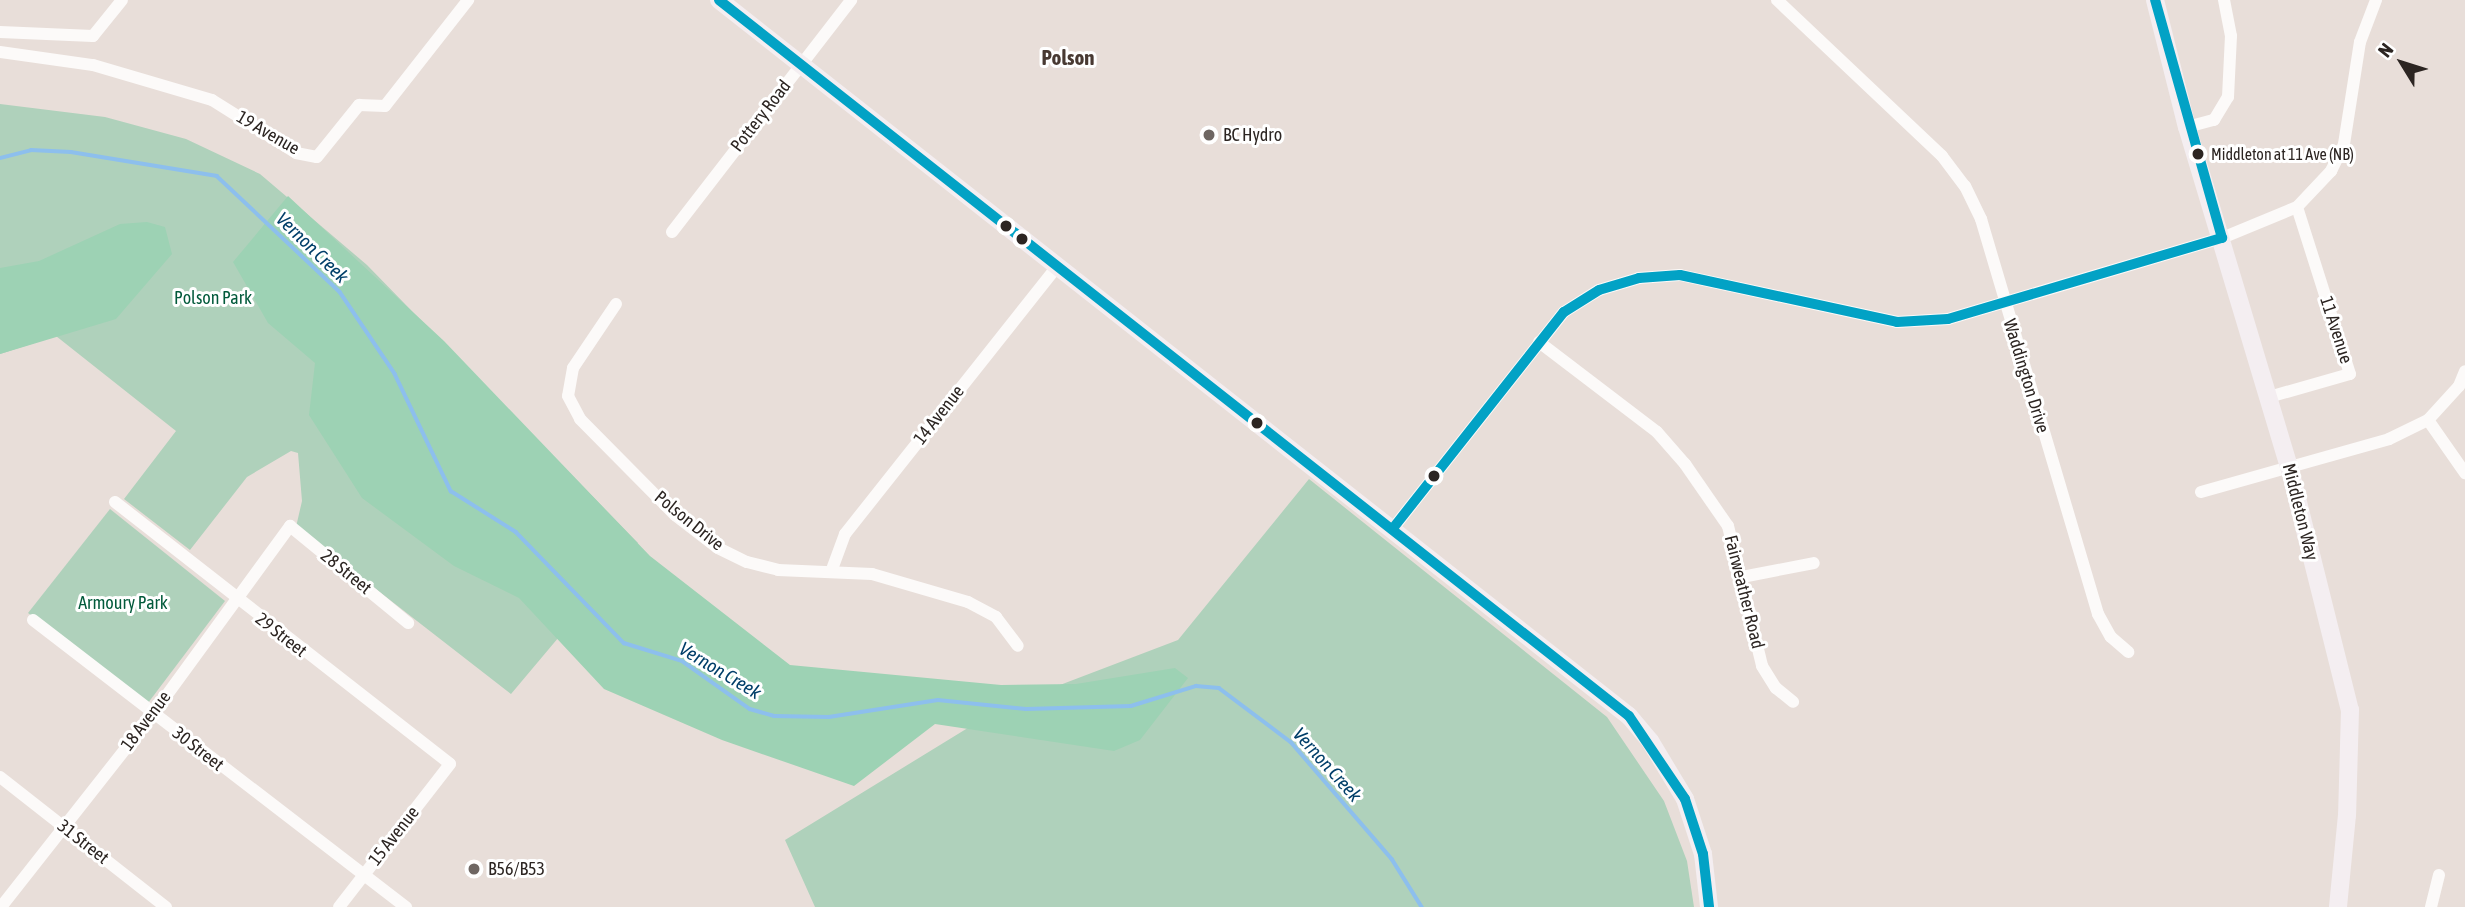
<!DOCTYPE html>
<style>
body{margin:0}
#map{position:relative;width:2465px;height:907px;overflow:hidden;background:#e8ded9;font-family:"Asap Condensed",sans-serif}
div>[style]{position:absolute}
.green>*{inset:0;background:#afd1bb}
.forest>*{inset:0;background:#9dd2b4}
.stream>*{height:3.5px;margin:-1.75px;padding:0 1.75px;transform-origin:1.75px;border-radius:1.75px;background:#8dbfed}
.street>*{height:12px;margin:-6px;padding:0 6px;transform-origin:6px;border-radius:6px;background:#fcfaf9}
.secondary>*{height:18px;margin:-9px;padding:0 9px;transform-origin:9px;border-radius:9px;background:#f4eef1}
.bus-1>*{height:10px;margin:-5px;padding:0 5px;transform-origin:5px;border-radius:5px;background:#02a2c5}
.dots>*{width:19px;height:19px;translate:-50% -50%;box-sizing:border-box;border:4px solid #fff;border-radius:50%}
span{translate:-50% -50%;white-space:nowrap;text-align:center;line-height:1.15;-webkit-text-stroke:6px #fff;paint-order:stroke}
.bus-label{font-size:16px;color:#2c2522}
.left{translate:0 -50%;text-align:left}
.street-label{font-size:18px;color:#2c2522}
.poi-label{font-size:18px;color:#2c2522}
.park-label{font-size:18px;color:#025a3b}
.water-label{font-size:19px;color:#013e69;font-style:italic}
.quarter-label{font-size:21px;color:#483932;font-weight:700}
.north{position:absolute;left:2367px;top:28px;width:70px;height:70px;-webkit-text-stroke:5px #fff;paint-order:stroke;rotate:308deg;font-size:19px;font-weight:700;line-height:28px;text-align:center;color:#2c2522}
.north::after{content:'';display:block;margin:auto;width:24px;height:32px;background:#2c2522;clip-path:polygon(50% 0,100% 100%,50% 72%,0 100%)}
</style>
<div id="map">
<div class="green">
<div style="clip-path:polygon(0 104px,105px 117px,186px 139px,260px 174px,367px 265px,638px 543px,511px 694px,296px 527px,302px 501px,298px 453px,291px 451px,247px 477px,190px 550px,124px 499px,176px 431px,56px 336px,0 354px)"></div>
<div style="clip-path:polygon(1309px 479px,1607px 717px,1664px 801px,1687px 861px,1694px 907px,815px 907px,785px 840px,1002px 707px,1178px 640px)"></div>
<div style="clip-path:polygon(110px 509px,225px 601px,148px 703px,28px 613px)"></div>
</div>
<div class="forest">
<div style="clip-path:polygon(288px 196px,444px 341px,650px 556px,790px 665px,1001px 685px,1076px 684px,1175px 668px,1188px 678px,1140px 740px,1114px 751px,935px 724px,854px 786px,722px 740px,604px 689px,519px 598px,454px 566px,362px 498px,309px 415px,315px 363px,268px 323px,233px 262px)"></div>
<div style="clip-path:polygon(147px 222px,165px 227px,172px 254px,116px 319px,0 354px,0 268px,39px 261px,120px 224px)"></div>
</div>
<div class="stream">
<div style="left:0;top:158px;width:32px;rotate:-14deg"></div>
<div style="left:31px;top:150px;width:40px;rotate:2.9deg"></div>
<div style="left:71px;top:152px;width:148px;rotate:9.3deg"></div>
<div style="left:217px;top:176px;width:169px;rotate:43.3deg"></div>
<div style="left:340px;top:292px;width:99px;rotate:56.1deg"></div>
<div style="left:395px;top:374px;width:130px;rotate:64.4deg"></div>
<div style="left:451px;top:491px;width:77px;rotate:32.2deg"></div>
<div style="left:516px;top:532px;width:155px;rotate:45.8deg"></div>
<div style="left:624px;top:643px;width:61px;rotate:17.2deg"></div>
<div style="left:682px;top:661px;width:83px;rotate:35.2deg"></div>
<div style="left:750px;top:709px;width:25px;rotate:16deg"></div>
<div style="left:774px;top:716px;width:55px;rotate:1deg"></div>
<div style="left:829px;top:717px;width:110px;rotate:-8.9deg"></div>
<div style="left:938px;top:700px;width:88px;rotate:5.8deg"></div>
<div style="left:1026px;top:709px;width:105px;rotate:-1.6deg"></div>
<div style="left:1131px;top:706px;width:68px;rotate:-17.1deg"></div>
<div style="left:1196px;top:686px;width:23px;rotate:5deg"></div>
<div style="left:1219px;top:688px;width:90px;rotate:36.9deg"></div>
<div style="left:1291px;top:742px;width:155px;rotate:49.2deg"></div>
<div style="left:1392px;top:859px;width:57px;rotate:58deg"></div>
</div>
<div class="street">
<div style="left:1777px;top:0;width:227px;rotate:43.4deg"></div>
<div style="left:1942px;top:156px;width:38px;rotate:53deg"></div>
<div style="left:1965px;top:186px;width:37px;rotate:64deg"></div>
<div style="left:1981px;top:219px;width:412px;rotate:73.5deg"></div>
<div style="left:2098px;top:614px;width:26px;rotate:61deg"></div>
<div style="left:2111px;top:637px;width:23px;rotate:41deg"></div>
<div style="left:0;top:32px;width:93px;rotate:2.5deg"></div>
<div style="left:93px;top:36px;width:46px;rotate:-51.1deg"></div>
<div style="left:0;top:52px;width:94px;rotate:8deg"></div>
<div style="left:93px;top:65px;width:124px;rotate:16.4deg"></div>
<div style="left:212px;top:100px;width:99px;rotate:32.2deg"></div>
<div style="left:296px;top:153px;width:21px;rotate:11deg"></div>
<div style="left:317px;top:157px;width:67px;rotate:-51.1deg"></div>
<div style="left:359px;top:105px;width:26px;rotate:2deg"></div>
<div style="left:385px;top:106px;width:135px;rotate:-51.9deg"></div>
<div style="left:2187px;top:127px;width:28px;rotate:-15deg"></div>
<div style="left:2214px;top:120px;width:27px;rotate:-59deg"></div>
<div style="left:2228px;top:97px;width:61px;rotate:-87.2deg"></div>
<div style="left:2231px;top:36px;width:37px;rotate:-101deg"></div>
<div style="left:672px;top:232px;width:293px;rotate:-52.3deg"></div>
<div style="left:616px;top:304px;width:77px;rotate:123.9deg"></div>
<div style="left:573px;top:368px;width:28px;rotate:100deg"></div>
<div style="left:568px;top:396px;width:26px;rotate:62deg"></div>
<div style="left:580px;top:419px;width:135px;rotate:45.3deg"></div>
<div style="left:675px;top:515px;width:54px;rotate:37.5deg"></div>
<div style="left:718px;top:548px;width:32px;rotate:26deg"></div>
<div style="left:747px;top:562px;width:32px;rotate:14deg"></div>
<div style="left:778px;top:570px;width:94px;rotate:2.4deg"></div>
<div style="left:872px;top:574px;width:100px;rotate:16.3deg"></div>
<div style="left:968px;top:602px;width:32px;rotate:28deg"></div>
<div style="left:996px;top:617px;width:36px;rotate:53deg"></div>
<div style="left:1539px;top:342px;width:148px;rotate:37.3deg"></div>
<div style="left:1657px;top:432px;width:43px;rotate:48.8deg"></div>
<div style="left:1685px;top:464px;width:75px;rotate:55.3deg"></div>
<div style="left:1728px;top:526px;width:144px;rotate:76.3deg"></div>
<div style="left:1762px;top:666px;width:26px;rotate:58deg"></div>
<div style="left:1776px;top:688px;width:22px;rotate:39deg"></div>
<div style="left:2269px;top:397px;width:84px;rotate:-15.9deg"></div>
<div style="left:2350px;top:374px;width:175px;rotate:-107.6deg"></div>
<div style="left:2428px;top:420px;width:65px;rotate:55.1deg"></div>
<div style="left:2201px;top:492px;width:195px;rotate:-15.7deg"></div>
<div style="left:2389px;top:439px;width:43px;rotate:-26deg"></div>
<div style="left:2428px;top:420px;width:46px;rotate:-47.6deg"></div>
<div style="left:2459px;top:386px;width:16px;rotate:-68deg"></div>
<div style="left:115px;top:502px;width:425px;rotate:38deg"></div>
<div style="left:450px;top:764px;width:181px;rotate:127.8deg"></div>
<div style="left:1394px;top:527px;width:274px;rotate:-51.7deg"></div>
<div style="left:1564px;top:312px;width:41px;rotate:-32.2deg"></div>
<div style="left:1599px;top:290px;width:42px;rotate:-16.7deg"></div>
<div style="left:1639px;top:278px;width:41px;rotate:-4.2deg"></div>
<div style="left:1680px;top:275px;width:222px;rotate:12.2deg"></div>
<div style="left:1897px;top:322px;width:51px;rotate:-3.4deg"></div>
<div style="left:1948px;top:319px;width:286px;rotate:-16.5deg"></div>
<div style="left:2222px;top:238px;width:81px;rotate:-22.5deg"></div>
<div style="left:2297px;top:207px;width:50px;rotate:-46.6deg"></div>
<div style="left:2331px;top:171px;width:30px;rotate:-64deg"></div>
<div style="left:2344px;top:144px;width:103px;rotate:-81.1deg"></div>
<div style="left:2360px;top:42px;width:45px;rotate:-69.1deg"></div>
<div style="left:831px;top:572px;width:40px;rotate:-69.8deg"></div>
<div style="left:845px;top:534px;width:343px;rotate:-51.6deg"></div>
<div style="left:1742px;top:577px;width:73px;rotate:-11deg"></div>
<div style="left:33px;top:620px;width:471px;rotate:37.6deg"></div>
<div style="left:0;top:777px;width:211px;rotate:38.1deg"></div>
<div style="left:1px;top:907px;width:246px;rotate:-51.8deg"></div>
<div style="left:153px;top:714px;width:233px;rotate:-53.9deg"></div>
<div style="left:290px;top:526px;width:153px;rotate:39.4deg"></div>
<div style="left:2431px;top:907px;width:33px;rotate:-76deg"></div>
</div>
<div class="secondary">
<div style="left:719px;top:0;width:1158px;rotate:38.2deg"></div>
<div style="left:1629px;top:716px;width:33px;rotate:50deg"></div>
<div style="left:1650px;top:741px;width:68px;rotate:58.9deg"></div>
<div style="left:1685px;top:799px;width:58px;rotate:71.9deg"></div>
<div style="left:1703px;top:854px;width:53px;rotate:83.5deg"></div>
<div style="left:2155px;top:0;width:131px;rotate:75.9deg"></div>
<div style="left:2187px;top:127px;width:358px;rotate:73.3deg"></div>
<div style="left:2290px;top:470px;width:247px;rotate:76deg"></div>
<div style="left:2350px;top:710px;width:105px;rotate:91.6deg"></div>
<div style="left:2347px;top:815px;width:92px;rotate:95.6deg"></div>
</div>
<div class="bus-1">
<div style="left:719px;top:0;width:1158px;rotate:38.2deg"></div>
<div style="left:1629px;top:716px;width:100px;rotate:56deg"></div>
<div style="left:1685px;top:799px;width:58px;rotate:71.9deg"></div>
<div style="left:1703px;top:854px;width:53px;rotate:83.5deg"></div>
<div style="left:1394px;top:527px;width:274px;rotate:-51.7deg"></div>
<div style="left:1564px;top:312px;width:41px;rotate:-32.2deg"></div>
<div style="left:1599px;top:290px;width:42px;rotate:-16.7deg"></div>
<div style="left:1639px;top:278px;width:41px;rotate:-4.2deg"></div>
<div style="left:1680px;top:275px;width:222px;rotate:12.2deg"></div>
<div style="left:1897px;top:322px;width:51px;rotate:-3.4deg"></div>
<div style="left:1948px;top:319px;width:286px;rotate:-16.5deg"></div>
<div style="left:2222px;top:238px;width:247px;rotate:-105.7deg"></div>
</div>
<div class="dots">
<div style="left:1209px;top:135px;background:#6e6662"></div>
<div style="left:2198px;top:154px;background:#2c2522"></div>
<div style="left:1006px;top:226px;background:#2c2522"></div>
<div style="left:1022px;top:239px;background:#2c2522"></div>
<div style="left:1257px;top:423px;background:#2c2522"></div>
<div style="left:1434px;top:476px;background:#2c2522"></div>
<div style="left:474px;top:869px;background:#6e6662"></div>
</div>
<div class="bus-label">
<span class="left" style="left:2211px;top:154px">Middleton at 11 Ave (NB)</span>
</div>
<div class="street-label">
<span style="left:761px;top:116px;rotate:-52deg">Pottery Road</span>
<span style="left:268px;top:133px;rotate:30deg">19 Avenue</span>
<span style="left:2336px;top:330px;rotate:72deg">11 Avenue</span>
<span style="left:2026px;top:376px;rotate:73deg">Waddington Drive</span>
<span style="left:939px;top:415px;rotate:-52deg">14 Avenue</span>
<span style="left:2300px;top:512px;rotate:76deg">Middleton Way</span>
<span style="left:689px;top:521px;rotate:39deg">Polson Drive</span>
<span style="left:346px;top:572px;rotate:39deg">28 Street</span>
<span style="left:1744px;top:592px;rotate:76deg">Fairweather Road</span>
<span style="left:281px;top:635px;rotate:38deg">29 Street</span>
<span style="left:146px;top:721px;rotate:-53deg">18 Avenue</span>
<span style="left:198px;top:749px;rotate:38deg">30 Street</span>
<span style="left:394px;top:836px;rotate:-52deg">15 Avenue</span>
<span style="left:83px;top:842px;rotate:38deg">31 Street</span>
</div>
<div class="poi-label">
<span class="left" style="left:1223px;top:135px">BC Hydro</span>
<span class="left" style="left:488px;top:869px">B56/B53</span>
</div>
<div class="park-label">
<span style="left:213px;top:298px">Polson Park</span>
<span style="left:123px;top:603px">Armoury Park</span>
</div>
<div class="water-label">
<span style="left:312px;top:248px;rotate:44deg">Vernon Creek</span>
<span style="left:720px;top:671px;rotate:31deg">Vernon Creek</span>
<span style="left:1327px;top:765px;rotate:48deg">Vernon Creek</span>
</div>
<div class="quarter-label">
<span style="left:1068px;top:57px">Polson</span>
</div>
<div class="north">N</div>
</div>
